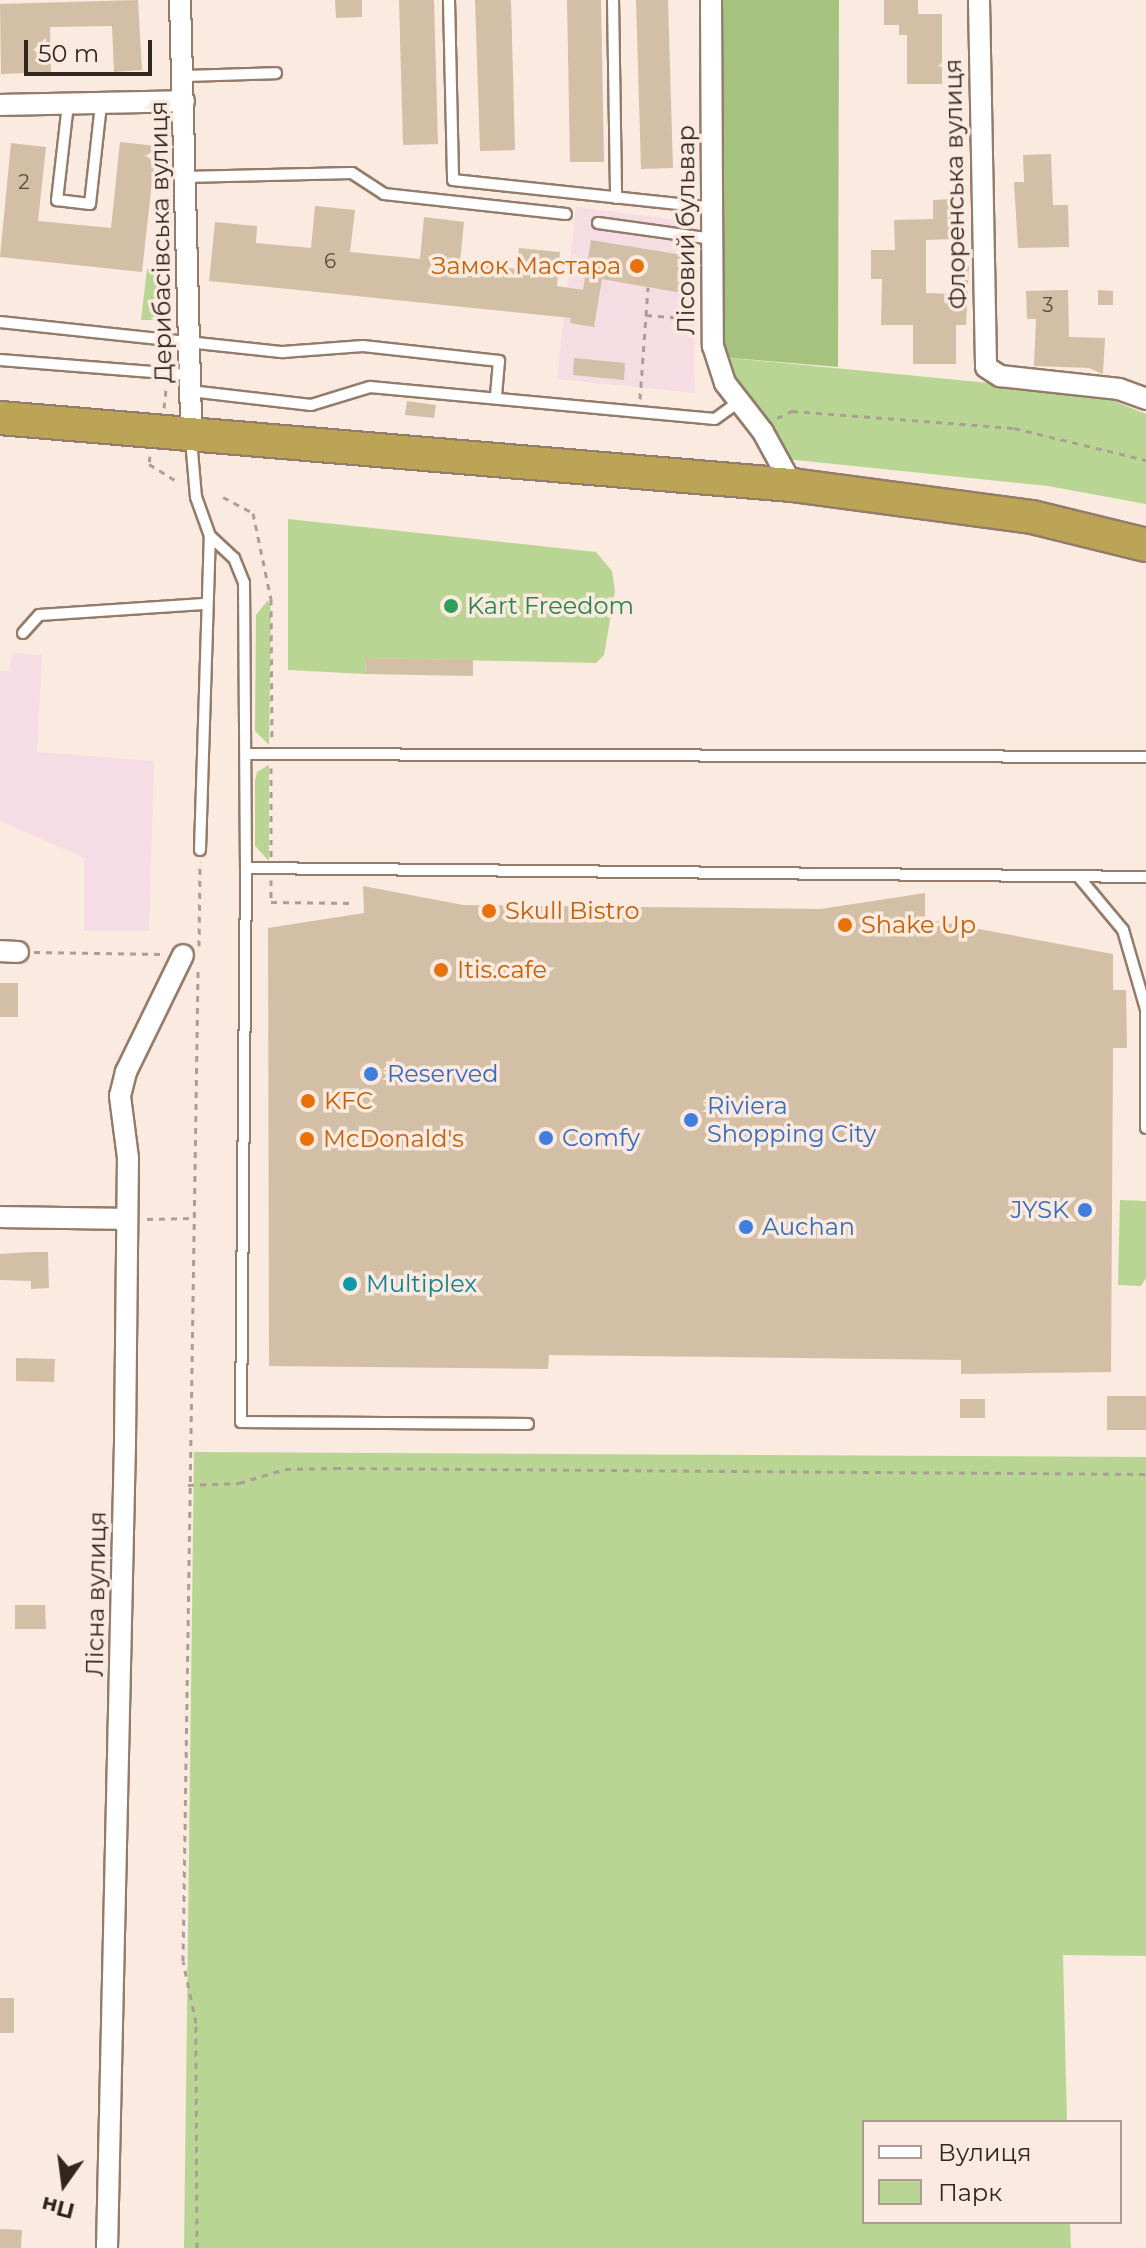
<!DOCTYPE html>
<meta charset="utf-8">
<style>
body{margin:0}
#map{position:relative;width:1146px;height:2248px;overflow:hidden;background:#fbeadf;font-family:Montserrat,sans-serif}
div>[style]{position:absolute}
.commercial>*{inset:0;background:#f6dce3}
.industrial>*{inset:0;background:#f5dce5}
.green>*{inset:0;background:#b9d593}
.forest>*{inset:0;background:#a5c27f}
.building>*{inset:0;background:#d2bfa6}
.path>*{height:3px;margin-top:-1.5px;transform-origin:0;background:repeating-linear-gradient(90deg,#ac9e94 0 6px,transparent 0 12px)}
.roads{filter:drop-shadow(2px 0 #947b6a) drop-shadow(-2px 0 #947b6a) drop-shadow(0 2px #947b6a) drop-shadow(0 -2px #947b6a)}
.service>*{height:10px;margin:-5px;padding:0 5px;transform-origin:5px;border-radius:5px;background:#fff}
.minor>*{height:20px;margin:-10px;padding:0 10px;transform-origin:10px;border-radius:10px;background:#fff}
.trunk>*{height:32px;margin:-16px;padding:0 16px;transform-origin:16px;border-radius:16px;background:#bca456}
.dots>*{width:22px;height:22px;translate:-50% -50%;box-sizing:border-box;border:4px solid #fbeadf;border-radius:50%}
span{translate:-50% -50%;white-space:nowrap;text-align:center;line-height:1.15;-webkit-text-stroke:7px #fbeadf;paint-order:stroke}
.number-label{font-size:20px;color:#584c40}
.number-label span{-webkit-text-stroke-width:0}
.street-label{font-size:24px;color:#30261e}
.food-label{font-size:24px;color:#c56008}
.right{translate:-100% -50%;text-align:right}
.left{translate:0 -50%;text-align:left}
.leisure-label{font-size:24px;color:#27864d}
.shop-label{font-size:24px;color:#366cbe}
.culture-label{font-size:24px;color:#0d838f}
.legend{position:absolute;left:862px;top:2120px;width:260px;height:104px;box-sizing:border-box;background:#fbeadf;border:2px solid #aa9c92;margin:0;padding:10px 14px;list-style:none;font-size:24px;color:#30261e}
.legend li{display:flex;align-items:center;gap:16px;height:40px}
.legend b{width:40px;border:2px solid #aa9c92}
.north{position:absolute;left:24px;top:2144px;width:80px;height:80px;-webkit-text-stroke:6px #fbeadf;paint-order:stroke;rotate:194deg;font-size:22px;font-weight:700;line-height:32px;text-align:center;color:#30261e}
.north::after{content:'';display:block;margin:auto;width:28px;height:36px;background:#30261e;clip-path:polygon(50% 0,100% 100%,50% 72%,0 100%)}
.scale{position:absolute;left:24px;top:40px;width:128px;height:36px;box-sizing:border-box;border:4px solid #30261e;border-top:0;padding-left:10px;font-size:24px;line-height:28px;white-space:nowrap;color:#30261e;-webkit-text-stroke:6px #fbeadf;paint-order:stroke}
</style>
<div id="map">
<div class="commercial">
<div style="clip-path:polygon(576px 207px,694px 222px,695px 393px,557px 379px)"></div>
</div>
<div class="industrial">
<div style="clip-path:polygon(13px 653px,42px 655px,37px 752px,154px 761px,149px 931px,84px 931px,84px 858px,0 821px,0 671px,9px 671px)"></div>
</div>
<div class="green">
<div style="clip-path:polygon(147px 269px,160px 270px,162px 320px,141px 320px)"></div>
<div style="clip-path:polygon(721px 357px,1094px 393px,1146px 414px,1146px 504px,1048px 486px,786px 459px)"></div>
<div style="clip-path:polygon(288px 519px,596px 552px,612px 571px,615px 591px,604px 655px,596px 663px,366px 658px,365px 674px,288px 670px)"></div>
<div style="clip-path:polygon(268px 600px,271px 611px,269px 745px,255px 731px,256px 615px)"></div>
<div style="clip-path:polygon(269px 765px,269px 861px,255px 846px,255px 781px,257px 772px)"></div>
<div style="clip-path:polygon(1120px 1200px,1146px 1201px,1146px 1278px,1141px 1286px,1118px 1285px)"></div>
<div style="clip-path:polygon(194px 1452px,1146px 1457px,1146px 1956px,1063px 1955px,1067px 2122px,864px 2122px,864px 2222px,1070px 2222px,1071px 2248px,184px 2248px)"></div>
</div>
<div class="forest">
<div style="clip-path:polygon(716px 0,839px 0,838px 367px,721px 357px)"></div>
</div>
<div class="building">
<div style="clip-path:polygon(138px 0,142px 70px,114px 72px,112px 26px,50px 27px,51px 72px,1px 74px,0 4px)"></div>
<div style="clip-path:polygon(335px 0,362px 0,362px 17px,336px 18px)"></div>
<div style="clip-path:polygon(399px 0,434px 0,438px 144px,403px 145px)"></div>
<div style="clip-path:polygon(475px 0,511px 0,515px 150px,480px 151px)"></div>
<div style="clip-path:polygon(567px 0,601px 0,604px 162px,570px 162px)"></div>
<div style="clip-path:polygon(636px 0,668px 0,673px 168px,641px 169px)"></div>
<div style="clip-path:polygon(884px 0,918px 0,918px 14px,942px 14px,942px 84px,907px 84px,907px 35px,899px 35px,899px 25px,884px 25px)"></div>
<div style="clip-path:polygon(120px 142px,156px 146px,142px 272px,0 257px,11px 143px,46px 147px,38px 221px,111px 228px)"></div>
<div style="clip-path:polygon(1051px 154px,1053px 205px,1068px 205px,1069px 247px,1018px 248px,1014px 182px,1024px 182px,1023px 155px)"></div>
<div style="clip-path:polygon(951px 199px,952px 239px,926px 240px,926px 293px,952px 294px,952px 266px,969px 266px,966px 325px,956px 325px,956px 364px,913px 364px,913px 325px,881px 325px,882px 279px,871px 279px,871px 250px,895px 250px,894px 220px,933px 219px,933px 200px)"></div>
<div style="clip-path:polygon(315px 206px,355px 210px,350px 252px,420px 259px,424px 217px,464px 222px,460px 263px,517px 269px,519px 248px,560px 252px,557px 286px,583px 290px,591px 240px,688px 256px,682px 293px,602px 279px,594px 327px,570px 323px,571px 318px,209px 281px,215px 222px,257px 226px,256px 243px,311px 248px)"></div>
<div style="clip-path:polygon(1068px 290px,1069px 337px,1105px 338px,1103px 374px,1089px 368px,1034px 366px,1036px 319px,1027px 319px,1026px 291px)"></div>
<div style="clip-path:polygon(1098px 290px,1113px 291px,1113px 305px,1098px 305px)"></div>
<div style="clip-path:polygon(574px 358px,625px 363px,624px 380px,573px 375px)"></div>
<div style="clip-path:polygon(407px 401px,436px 405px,434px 418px,405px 415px)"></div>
<div style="clip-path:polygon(366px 658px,473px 660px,473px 676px,365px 674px)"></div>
<div style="clip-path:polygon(363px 886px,463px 905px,821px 909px,925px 893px,925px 919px,1113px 954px,1113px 990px,1126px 990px,1127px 1048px,1113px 1048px,1111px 1372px,961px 1374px,961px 1360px,549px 1355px,548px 1369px,269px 1366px,268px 928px,364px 913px)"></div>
<div style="clip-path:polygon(0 983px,18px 983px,18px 1017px,0 1017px)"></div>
<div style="clip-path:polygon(30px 1252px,48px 1252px,49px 1288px,31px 1289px,31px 1281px,0 1280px,0 1254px)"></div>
<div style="clip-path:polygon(16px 1358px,55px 1359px,54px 1382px,16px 1381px)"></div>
<div style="clip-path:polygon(1107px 1396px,1146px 1396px,1146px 1430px,1107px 1430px)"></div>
<div style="clip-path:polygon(960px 1399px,985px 1399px,985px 1418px,960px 1418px)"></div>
<div style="clip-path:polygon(15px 1605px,45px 1605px,46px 1629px,15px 1629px)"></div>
<div style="clip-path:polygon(0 1998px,14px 1998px,14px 2033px,0 2033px)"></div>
<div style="clip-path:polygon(0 2229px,22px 2230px,21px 2248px,0 2248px)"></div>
</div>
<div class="path">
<div style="left:646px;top:315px;width:51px;rotate:4.5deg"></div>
<div style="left:640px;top:399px;width:112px;rotate:-85.9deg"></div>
<div style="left:164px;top:408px;width:20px;rotate:-84deg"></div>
<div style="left:777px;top:418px;width:17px;rotate:-25deg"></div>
<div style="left:792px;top:411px;width:223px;rotate:4.4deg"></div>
<div style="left:1014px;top:428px;width:136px;rotate:13.6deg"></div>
<div style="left:150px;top:456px;width:8px;rotate:97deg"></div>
<div style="left:149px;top:464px;width:36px;rotate:32deg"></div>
<div style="left:223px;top:497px;width:34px;rotate:28deg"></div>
<div style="left:253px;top:513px;width:88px;rotate:78.2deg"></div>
<div style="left:271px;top:599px;width:142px;rotate:89.6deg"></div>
<div style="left:271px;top:857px;width:89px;rotate:-90deg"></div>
<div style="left:271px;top:880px;width:22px;rotate:90deg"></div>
<div style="left:271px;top:902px;width:83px;rotate:0.7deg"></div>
<div style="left:199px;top:946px;width:84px;rotate:-89.3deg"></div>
<div style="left:34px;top:952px;width:128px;rotate:0.9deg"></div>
<div style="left:147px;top:1219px;width:45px;rotate:-1.3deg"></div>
<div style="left:188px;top:1485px;width:51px;rotate:-2.2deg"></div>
<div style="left:239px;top:1483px;width:48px;rotate:-16.9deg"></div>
<div style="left:285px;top:1469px;width:50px;rotate:-1.1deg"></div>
<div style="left:335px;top:1468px;width:811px;rotate:0.42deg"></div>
<div style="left:197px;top:2248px;width:225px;rotate:-90.3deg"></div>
<div style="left:196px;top:2023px;width:63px;rotate:-101.8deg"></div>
<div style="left:183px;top:1961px;width:991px;rotate:-89.13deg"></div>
</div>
<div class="roads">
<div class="service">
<div style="left:449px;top:0;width:180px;rotate:88.7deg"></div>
<div style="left:453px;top:180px;width:262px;rotate:6.1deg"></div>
<div style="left:613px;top:0;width:198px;rotate:89.1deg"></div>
<div style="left:183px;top:76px;width:93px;rotate:-1.8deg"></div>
<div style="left:68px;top:104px;width:97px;rotate:96.5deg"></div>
<div style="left:57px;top:200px;width:33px;rotate:7deg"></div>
<div style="left:90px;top:204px;width:101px;rotate:-83.7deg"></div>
<div style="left:185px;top:177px;width:167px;rotate:-1.4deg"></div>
<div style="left:352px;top:173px;width:38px;rotate:33deg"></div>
<div style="left:384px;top:194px;width:183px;rotate:6.3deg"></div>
<div style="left:598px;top:223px;width:116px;rotate:7.9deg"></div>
<div style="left:0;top:322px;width:285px;rotate:6.1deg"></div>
<div style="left:283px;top:352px;width:80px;rotate:-4.3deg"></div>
<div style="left:363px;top:346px;width:137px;rotate:6.3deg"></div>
<div style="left:499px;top:361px;width:37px;rotate:95deg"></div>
<div style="left:0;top:360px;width:191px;rotate:4.5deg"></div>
<div style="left:190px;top:391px;width:122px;rotate:6.6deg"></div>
<div style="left:311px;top:405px;width:62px;rotate:-17deg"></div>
<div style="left:370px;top:387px;width:346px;rotate:5.3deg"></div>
<div style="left:715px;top:419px;width:27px;rotate:-36deg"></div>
<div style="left:191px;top:440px;width:57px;rotate:85deg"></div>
<div style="left:196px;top:497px;width:41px;rotate:70.3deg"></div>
<div style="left:210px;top:536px;width:33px;rotate:43deg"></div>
<div style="left:234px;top:558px;width:27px;rotate:68deg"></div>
<div style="left:244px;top:583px;width:285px;rotate:89.6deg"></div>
<div style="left:246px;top:868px;width:900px;rotate:0.57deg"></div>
<div style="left:23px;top:633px;width:24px;rotate:-48deg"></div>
<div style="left:39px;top:615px;width:165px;rotate:-3.8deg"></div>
<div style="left:246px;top:754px;width:900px;rotate:0.19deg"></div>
<div style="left:200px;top:850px;width:314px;rotate:-88.2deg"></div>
<div style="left:246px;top:868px;width:554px;rotate:90.52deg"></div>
<div style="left:241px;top:1422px;width:287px;rotate:0.4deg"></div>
<div style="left:1078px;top:876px;width:70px;rotate:50.2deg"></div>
<div style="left:1123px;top:930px;width:82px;rotate:73.8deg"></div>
<div style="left:1146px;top:1009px;width:119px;rotate:90deg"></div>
</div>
<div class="minor">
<div style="left:180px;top:0;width:434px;rotate:88.5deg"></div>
<div style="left:711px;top:0;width:346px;rotate:89.7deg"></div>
<div style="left:713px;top:346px;width:39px;rotate:72deg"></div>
<div style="left:725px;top:383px;width:62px;rotate:52.2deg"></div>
<div style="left:763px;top:432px;width:60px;rotate:61.3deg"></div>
<div style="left:979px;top:0;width:367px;rotate:88.9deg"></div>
<div style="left:986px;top:367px;width:17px;rotate:33deg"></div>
<div style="left:1000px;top:376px;width:120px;rotate:6.2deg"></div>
<div style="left:1119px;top:389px;width:29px;rotate:20deg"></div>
<div style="left:0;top:105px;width:184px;rotate:-1.2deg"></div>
<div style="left:0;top:951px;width:18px;rotate:3deg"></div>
<div style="left:0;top:1217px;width:123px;rotate:0.9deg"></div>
<div style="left:107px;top:2248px;width:806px;rotate:-88.72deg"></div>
<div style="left:125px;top:1442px;width:284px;rotate:-89.4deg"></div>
<div style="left:128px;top:1158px;width:63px;rotate:-97.4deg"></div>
<div style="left:120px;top:1096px;width:25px;rotate:-76deg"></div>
<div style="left:126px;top:1072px;width:130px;rotate:-64deg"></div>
</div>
<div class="trunk">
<div style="left:0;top:418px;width:795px;rotate:4.84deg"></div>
<div style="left:792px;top:485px;width:242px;rotate:7.6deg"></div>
<div style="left:1032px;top:517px;width:117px;rotate:13.8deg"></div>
</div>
</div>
<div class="dots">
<div style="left:637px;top:266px;background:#e8710a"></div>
<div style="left:451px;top:606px;background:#2e9e5b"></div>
<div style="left:489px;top:911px;background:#e8710a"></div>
<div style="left:845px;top:925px;background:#e8710a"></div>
<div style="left:441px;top:970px;background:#e8710a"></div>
<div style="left:371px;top:1074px;background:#3f7fe0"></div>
<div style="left:308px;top:1101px;background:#e8710a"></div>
<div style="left:691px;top:1120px;background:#3f7fe0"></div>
<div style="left:546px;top:1138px;background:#3f7fe0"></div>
<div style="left:307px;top:1139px;background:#e8710a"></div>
<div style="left:1085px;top:1210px;background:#3f7fe0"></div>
<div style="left:746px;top:1227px;background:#3f7fe0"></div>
<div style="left:350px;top:1284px;background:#0f9aa8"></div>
</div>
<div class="number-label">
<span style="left:24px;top:182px">2</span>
<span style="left:330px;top:261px">6</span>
<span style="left:1048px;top:305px">3</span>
</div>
<div class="street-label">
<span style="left:955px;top:184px;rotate:-91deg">Флоренська вулиця</span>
<span style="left:686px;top:230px;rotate:-90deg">Лісовий бульвар</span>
<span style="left:161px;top:242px;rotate:-91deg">Дерибасівська вулиця</span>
<span style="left:96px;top:1594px;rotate:-89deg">Лісна вулиця</span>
</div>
<div class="food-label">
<span class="right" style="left:621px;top:266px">Замок Мастара</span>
<span class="left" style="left:505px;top:911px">Skull Bistro</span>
<span class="left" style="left:861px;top:925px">Shake Up</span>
<span class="left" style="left:457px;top:970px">Itis.cafe</span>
<span class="left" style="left:324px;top:1101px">KFC</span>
<span class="left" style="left:323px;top:1139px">McDonald's</span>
</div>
<div class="leisure-label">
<span class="left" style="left:467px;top:606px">Kart Freedom</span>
</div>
<div class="shop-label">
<span class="left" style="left:387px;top:1074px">Reserved</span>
<span class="left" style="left:707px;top:1120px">Riviera<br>Shopping City</span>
<span class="left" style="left:562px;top:1138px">Comfy</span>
<span class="right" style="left:1069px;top:1210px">JYSK</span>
<span class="left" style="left:762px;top:1227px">Auchan</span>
</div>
<div class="culture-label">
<span class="left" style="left:366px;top:1284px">Multiplex</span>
</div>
<ul class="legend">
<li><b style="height:10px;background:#fff"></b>Вулиця</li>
<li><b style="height:22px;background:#b9d593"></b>Парк</li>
</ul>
<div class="north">Пн</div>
<div class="scale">50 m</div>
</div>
